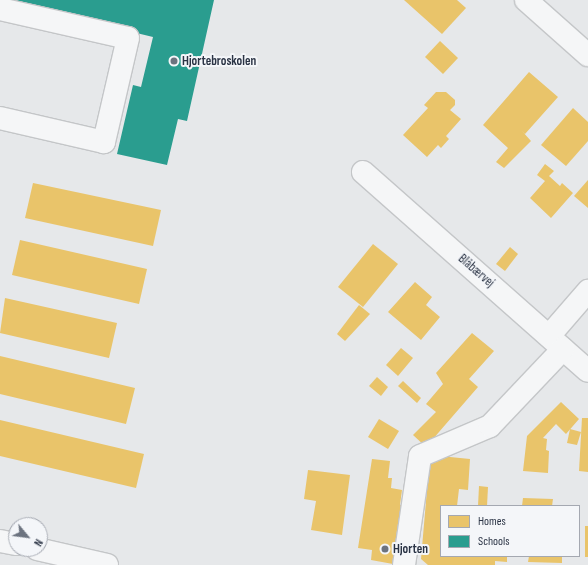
<!DOCTYPE html>
<meta charset="utf-8">
<style>
body{margin:0}
#map{position:relative;width:588px;height:565px;overflow:hidden;background:#e6e8ea;font-family:"Sofia Sans Condensed",sans-serif}
div>[style]{position:absolute}
.homes>*{inset:0;background:#e9c46a}
.schools>*{inset:0;background:#2a9d8f}
.roads{filter:drop-shadow(1px 0 #c4c6c8) drop-shadow(-1px 0 #c4c6c8) drop-shadow(0 1px #c4c6c8) drop-shadow(0 -1px #c4c6c8)}
.minor>*{height:22px;margin:-11px;padding:0 11px;transform-origin:11px;border-radius:11px;background:#f5f6f7}
.dots>*{width:11px;height:11px;translate:-50% -50%;box-sizing:border-box;border:2px solid #f4f6f9;border-radius:50%}
span{translate:-50% -50%;white-space:nowrap;text-align:center;line-height:1.15;-webkit-text-stroke:4px #f4f6f9;paint-order:stroke}
.poi-label{font-size:13px;color:#2b3445;font-weight:700}
.left{translate:0 -50%;text-align:left}
.street-label{font-size:13px;color:#2b3445}
.legend{position:absolute;left:440px;top:505px;width:140px;height:52px;box-sizing:border-box;background:#f4f6f9;border:1px solid #a4a8b1;margin:0;padding:5px 7px;list-style:none;font-size:12px;color:#2b3445}
.legend li{display:flex;align-items:center;gap:8px;height:20px}
.legend b{width:20px;border:1px solid #a4a8b1}
.north{position:absolute;left:8px;top:517px;width:40px;height:40px;box-sizing:border-box;background:#f4f6f9;border:1px solid #a4a8b1;border-radius:50%;rotate:119deg;font-size:11px;font-weight:700;line-height:16px;text-align:center;color:#2b3445}
.north::after{content:'';display:block;margin:auto;width:14px;height:18px;background:#6c737f;clip-path:polygon(50% 0,100% 100%,50% 72%,0 100%)}
</style>
<div id="map">
<div class="homes">
<div style="clip-path:polygon(404px 0,457px 0,466px 8px,442px 34px)"></div>
<div style="clip-path:polygon(440px 41px,458px 58px,443px 74px,425px 57px)"></div>
<div style="clip-path:polygon(529px 72px,558px 97px,525px 134px,522px 131px,531px 141px,504px 168px,496px 162px,508px 148px,483px 125px)"></div>
<div style="clip-path:polygon(436px 92px,446px 92px,455px 100px,455px 105px,450px 110px,461px 119px,446px 136px,449px 139px,441px 148px,438px 145px,427px 157px,403px 135px,428px 108px,424px 105px)"></div>
<div style="clip-path:polygon(573px 108px,588px 122px,588px 141px,566px 166px,541px 145px)"></div>
<div style="clip-path:polygon(545px 164px,554px 171px,549px 176px,560px 186px,562px 183px,573px 193px,551px 218px,530px 198px,545px 181px,537px 175px)"></div>
<div style="clip-path:polygon(588px 180px,588px 208px,574px 196px)"></div>
<div style="clip-path:polygon(33px 183px,161px 210px,153px 246px,25px 218px)"></div>
<div style="clip-path:polygon(20px 240px,147px 269px,139px 304px,12px 275px)"></div>
<div style="clip-path:polygon(373px 244px,398px 264px,363px 307px,338px 287px)"></div>
<div style="clip-path:polygon(510px 247px,518px 254px,505px 271px,496px 264px)"></div>
<div style="clip-path:polygon(415px 282px,432px 297px,426px 305px,440px 317px,421px 340px,388px 312px)"></div>
<div style="clip-path:polygon(5px 298px,117px 323px,109px 358px,0 333px)"></div>
<div style="clip-path:polygon(359px 305px,370px 314px,345px 341px,337px 334px)"></div>
<div style="clip-path:polygon(472px 333px,494px 351px,469px 379px,478px 387px,426px 447px,413px 435px,436px 412px,426px 404px,443px 384px,436px 373px)"></div>
<div style="clip-path:polygon(401px 348px,413px 358px,398px 376px,386px 365px)"></div>
<div style="clip-path:polygon(0 356px,135px 388px,126px 424px,0 394px)"></div>
<div style="clip-path:polygon(377px 377px,388px 387px,381px 396px,369px 386px)"></div>
<div style="clip-path:polygon(403px 381px,421px 398px,417px 403px,398px 386px)"></div>
<div style="clip-path:polygon(561px 402px,579px 419px,566px 434px,556px 424px,543px 438px,547px 439px,546px 450px,549px 451px,548px 473px,523px 471px,527px 436px)"></div>
<div style="clip-path:polygon(582px 418px,588px 418px,588px 472px,579px 471px)"></div>
<div style="clip-path:polygon(379px 419px,399px 431px,388px 449px,368px 437px)"></div>
<div style="clip-path:polygon(0 420px,144px 454px,136px 488px,0 456px)"></div>
<div style="clip-path:polygon(570px 429px,581px 432px,577px 445px,567px 443px)"></div>
<div style="clip-path:polygon(430px 455px,470px 459px,468px 490px,459px 489px,457px 506px,441px 506px,441px 556px,507px 556px,507px 562px,495px 561px,495px 565px,428px 565px,421px 559px)"></div>
<div style="clip-path:polygon(372px 459px,390px 461px,388px 478px,392px 478px,391px 488px,402px 490px,400px 505px,403px 505px,393px 564px,371px 560px,372px 550px,358px 548px)"></div>
<div style="clip-path:polygon(308px 470px,350px 475px,342px 535px,311px 530px,316px 501px,304px 499px)"></div>
<div style="clip-path:polygon(479px 486px,488px 487px,487px 506px,478px 506px)"></div>
<div style="clip-path:polygon(523px 498px,553px 499px,552px 506px,522px 506px)"></div>
<div style="clip-path:polygon(585px 526px,588px 526px,588px 557px,585px 557px)"></div>
<div style="clip-path:polygon(529px 556px,562px 556px,562px 563px,528px 562px)"></div>
</div>
<div class="schools">
<div style="clip-path:polygon(0 0,214px 0,187px 121px,178px 119px,167px 165px,117px 154px,133px 85px,141px 87px,153px 37px)"></div>
</div>
<div class="roads">
<div class="minor">
<div style="left:526px;top:0;width:83px;rotate:41.6deg"></div>
<div style="left:0;top:9px;width:131px;rotate:12.8deg"></div>
<div style="left:128px;top:38px;width:107px;rotate:103deg"></div>
<div style="left:104px;top:142px;width:107px;rotate:-167deg"></div>
<div style="left:363px;top:172px;width:300px;rotate:41.5deg"></div>
<div style="left:549px;top:336px;width:60px;rotate:-49.1deg"></div>
<div style="left:0;top:541px;width:16px;rotate:11deg"></div>
<div style="left:37px;top:549px;width:72px;rotate:12.9deg"></div>
<div style="left:404px;top:565px;width:110px;rotate:-81.6deg"></div>
<div style="left:420px;top:456px;width:76px;rotate:-23.2deg"></div>
<div style="left:490px;top:426px;width:106px;rotate:-46.5deg"></div>
</div>
</div>
<div class="dots">
<div style="left:174px;top:61px;background:#6c737f"></div>
<div style="left:385px;top:549px;background:#6c737f"></div>
</div>
<div class="poi-label">
<span class="left" style="left:182px;top:61px">Hjortebroskolen</span>
<span class="left" style="left:393px;top:549px">Hjorten</span>
</div>
<div class="street-label">
<span style="left:476px;top:271px;rotate:41deg">Blåbærvej</span>
</div>
<ul class="legend">
<li><b style="height:11px;background:#e9c46a"></b>Homes</li>
<li><b style="height:11px;background:#2a9d8f"></b>Schools</li>
</ul>
<div class="north">N</div>
</div>
